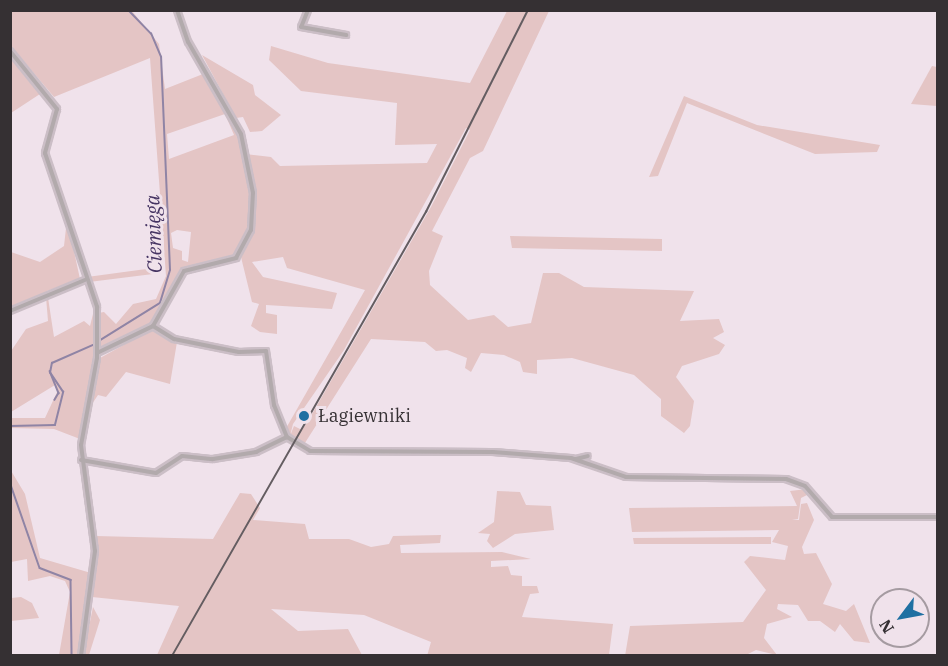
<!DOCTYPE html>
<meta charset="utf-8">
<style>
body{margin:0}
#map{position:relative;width:948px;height:666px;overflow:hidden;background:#f0e2eb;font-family:"IBM Plex Serif",serif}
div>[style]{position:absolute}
.green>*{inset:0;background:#e4c5c5}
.stream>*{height:1.5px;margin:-0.75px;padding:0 0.75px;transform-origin:0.75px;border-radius:0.75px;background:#8f84a5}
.roads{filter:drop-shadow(2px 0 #cbbec6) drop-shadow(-2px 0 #cbbec6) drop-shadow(0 2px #cbbec6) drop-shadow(0 -2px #cbbec6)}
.minor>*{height:4px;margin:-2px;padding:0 2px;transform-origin:2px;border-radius:2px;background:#b2aaac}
.rail>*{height:1.5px;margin:-0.75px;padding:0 0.75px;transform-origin:0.75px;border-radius:0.75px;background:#645d61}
.dots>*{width:16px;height:16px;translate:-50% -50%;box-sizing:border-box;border:3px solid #f0e2eb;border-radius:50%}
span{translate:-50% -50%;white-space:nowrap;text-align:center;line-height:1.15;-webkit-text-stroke:6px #f0e2eb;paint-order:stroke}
.poi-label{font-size:18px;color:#353033}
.left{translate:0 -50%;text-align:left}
.water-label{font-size:20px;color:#463463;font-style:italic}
.frame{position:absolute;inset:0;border:12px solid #353033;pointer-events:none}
.north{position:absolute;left:870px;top:588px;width:60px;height:60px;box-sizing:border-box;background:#f0e2eb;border:2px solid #a59ba1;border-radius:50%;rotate:238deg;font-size:16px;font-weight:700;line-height:24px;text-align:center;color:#353033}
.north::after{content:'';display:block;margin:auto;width:21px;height:27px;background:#1f70a2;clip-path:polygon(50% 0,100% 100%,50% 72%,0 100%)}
</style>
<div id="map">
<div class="green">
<div style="clip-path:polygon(evenodd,11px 11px,132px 11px,159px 44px,165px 89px,203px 74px,195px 56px,233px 118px,245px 154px,271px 157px,280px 166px,427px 163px,437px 144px,395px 145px,397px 103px,301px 91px,269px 60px,271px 46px,328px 63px,470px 83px,507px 11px,549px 11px,483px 151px,470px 158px,432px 231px,443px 236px,429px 271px,430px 285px,468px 320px,494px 315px,508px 327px,531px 323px,543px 273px,559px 273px,584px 287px,694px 291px,680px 321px,719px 319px,724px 332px,713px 338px,725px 345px,719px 354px,682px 366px,676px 377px,694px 401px,690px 426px,684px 433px,661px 416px,661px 399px,634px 375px,572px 358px,537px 360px,537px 374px,523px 372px,520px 362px,504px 355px,481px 353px,471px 372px,465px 368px,467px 358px,447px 350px,436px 351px,425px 342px,371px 339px,303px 446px,285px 430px,365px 290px,287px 268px,283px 257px,252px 262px,263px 277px,337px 293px,332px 309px,266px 305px,266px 313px,277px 315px,277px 334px,260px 332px,251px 326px,259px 304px,252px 302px,240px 253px,184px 267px,151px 326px,96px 352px,80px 439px,54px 429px,11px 428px,11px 418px,45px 418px,58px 390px,55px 385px,11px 412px,11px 351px,26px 329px,48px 321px,46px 297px,11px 314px,11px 252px,40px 262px,64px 246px,67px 219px,80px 279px,47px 291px,54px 337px,84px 321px,90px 326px,93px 314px,104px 312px,116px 324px,133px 304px,156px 299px,166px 276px,150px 58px,54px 97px,11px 46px,11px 11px,225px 114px,234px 135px,169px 159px,167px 134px,225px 114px,11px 11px,466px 128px,470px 130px,431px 207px,312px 414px,302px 430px,294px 426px,290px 436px,293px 424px,344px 350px,466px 128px,11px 11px,177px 230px,191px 232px,188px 262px,182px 260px,182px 251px,173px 248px,171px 233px,177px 230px)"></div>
<div style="clip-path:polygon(202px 55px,253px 85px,255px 95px,281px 115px,262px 131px,250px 132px,243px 117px,236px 118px)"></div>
<div style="clip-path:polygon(12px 59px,40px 94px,11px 113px,10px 60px)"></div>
<div style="clip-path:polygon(932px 66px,937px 67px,937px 106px,911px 104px)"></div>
<div style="clip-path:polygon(684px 96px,757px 125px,880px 145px,877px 152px,815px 154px,687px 103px,658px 176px,649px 177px)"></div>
<div style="clip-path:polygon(510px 236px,662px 239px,662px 251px,512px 248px)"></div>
<div style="clip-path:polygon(161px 267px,161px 273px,89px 282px,87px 277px)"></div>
<div style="clip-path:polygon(151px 330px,177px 342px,170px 384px,126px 372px,106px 397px,98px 395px,90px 407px,100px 358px)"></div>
<div style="clip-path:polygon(10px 469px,25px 494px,40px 558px,91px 573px,79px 655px,59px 655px,70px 592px,65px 581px,50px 576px,28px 581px,27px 559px,11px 562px)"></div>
<div style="clip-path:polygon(807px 489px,809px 494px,801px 498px,798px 519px,792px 520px,799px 520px,801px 504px,807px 503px,814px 520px,802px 547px,804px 554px,816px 553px,832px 584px,823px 604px,846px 611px,854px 604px,870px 643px,854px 641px,840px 624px,835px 632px,820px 621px,808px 621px,798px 605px,778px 604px,777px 609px,792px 617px,767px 624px,764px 638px,777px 655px,756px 650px,744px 656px,625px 656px,630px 626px,743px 622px,766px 590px,744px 562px,750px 556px,785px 560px,788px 546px,772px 542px,779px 530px,632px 532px,629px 508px,797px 506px,790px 491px)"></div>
<div style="clip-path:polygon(497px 491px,520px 492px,526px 505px,551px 506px,554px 530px,515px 534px,493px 548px,487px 541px,490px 534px,478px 533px,494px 522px)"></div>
<div style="clip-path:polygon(240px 493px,251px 494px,260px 508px,253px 520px,305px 524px,309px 539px,349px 539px,371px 547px,389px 544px,393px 536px,441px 535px,440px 543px,400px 545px,401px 553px,502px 552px,531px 559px,491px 561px,491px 567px,508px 566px,511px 575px,522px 576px,522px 586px,537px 586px,539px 593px,530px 594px,522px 617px,613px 624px,609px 655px,427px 656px,431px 642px,364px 615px,271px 609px,298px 631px,348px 629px,362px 655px,157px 655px,179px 606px,92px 597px,96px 536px,213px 539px)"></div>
<div style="clip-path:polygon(771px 537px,771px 544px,634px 544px,633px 538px)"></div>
<div style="clip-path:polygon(21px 597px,32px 603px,39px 618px,11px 621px,11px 598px)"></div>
<div style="clip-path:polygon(93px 607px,100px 620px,89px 655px,83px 656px)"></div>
</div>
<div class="stream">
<div style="left:99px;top:341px;width:72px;rotate:-31.9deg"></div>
<div style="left:160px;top:303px;width:34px;rotate:-73deg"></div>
<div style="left:170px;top:270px;width:213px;rotate:-92.4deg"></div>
<div style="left:161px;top:57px;width:25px;rotate:-113deg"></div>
<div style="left:151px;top:34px;width:33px;rotate:-134deg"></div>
<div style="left:50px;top:371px;width:24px;rotate:68deg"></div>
<div style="left:59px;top:393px;width:8px;rotate:120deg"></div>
<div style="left:10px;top:426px;width:45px;rotate:-1.3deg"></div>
<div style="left:55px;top:425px;width:34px;rotate:-76deg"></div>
<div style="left:63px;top:392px;width:23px;rotate:-124deg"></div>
<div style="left:50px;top:373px;width:10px;rotate:-79deg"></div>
<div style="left:52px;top:363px;width:47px;rotate:-23.8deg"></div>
<div style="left:10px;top:482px;width:91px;rotate:70.8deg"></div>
<div style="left:40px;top:568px;width:33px;rotate:21deg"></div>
<div style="left:71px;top:580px;width:76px;rotate:89.2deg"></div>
</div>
<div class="roads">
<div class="minor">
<div style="left:308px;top:10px;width:18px;rotate:112deg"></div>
<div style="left:301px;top:27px;width:46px;rotate:10.1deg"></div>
<div style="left:10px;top:51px;width:75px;rotate:51deg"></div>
<div style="left:57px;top:109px;width:46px;rotate:105.3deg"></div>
<div style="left:45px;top:153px;width:163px;rotate:71.3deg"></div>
<div style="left:97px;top:307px;width:51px;rotate:90deg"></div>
<div style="left:97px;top:358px;width:88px;rotate:100.4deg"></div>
<div style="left:81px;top:445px;width:107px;rotate:82.5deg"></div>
<div style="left:95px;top:551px;width:106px;rotate:97.6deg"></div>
<div style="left:10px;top:311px;width:81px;rotate:-22.5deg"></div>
<div style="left:153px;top:326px;width:25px;rotate:32deg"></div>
<div style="left:174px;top:339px;width:66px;rotate:11.3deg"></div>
<div style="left:239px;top:352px;width:27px;rotate:-2deg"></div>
<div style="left:266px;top:351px;width:55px;rotate:81.6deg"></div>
<div style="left:274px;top:405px;width:35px;rotate:68deg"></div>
<div style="left:287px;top:437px;width:27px;rotate:31deg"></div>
<div style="left:310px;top:451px;width:183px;rotate:0.3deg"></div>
<div style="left:493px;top:452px;width:78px;rotate:4.4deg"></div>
<div style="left:571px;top:458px;width:58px;rotate:19.1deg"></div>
<div style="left:626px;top:477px;width:160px;rotate:0.7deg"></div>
<div style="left:786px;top:479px;width:20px;rotate:20deg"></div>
<div style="left:805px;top:486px;width:41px;rotate:48.9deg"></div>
<div style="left:832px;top:517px;width:106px"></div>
<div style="left:97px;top:353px;width:62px;rotate:-25.7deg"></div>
<div style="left:153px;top:326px;width:63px;rotate:-60.6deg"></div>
<div style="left:184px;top:271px;width:54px;rotate:-14deg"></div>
<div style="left:236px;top:258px;width:32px;rotate:-62deg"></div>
<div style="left:251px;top:230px;width:37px;rotate:-87deg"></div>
<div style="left:253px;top:193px;width:60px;rotate:-101.5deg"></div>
<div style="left:241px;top:134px;width:106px;rotate:-119.9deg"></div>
<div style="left:188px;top:42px;width:34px;rotate:-109deg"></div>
<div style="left:576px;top:459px;width:12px;rotate:-14deg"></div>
<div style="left:81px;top:460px;width:76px;rotate:9.8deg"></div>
<div style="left:156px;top:473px;width:31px;rotate:-33deg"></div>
<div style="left:182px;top:456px;width:31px;rotate:6deg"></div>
<div style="left:213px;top:459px;width:44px;rotate:-9.2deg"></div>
<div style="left:256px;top:452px;width:34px;rotate:-26deg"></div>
</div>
</div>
<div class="rail">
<div style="left:172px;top:656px;width:512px;rotate:-60.23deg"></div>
<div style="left:426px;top:212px;width:226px;rotate:-63.2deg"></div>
</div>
<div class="dots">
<div style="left:304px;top:416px;background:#1f70a2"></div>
</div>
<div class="poi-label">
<span class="left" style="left:318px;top:416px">Łagiewniki</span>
</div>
<div class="water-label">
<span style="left:153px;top:234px;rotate:-92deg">Ciemięga</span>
</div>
<div class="frame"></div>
<div class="north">N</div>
</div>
